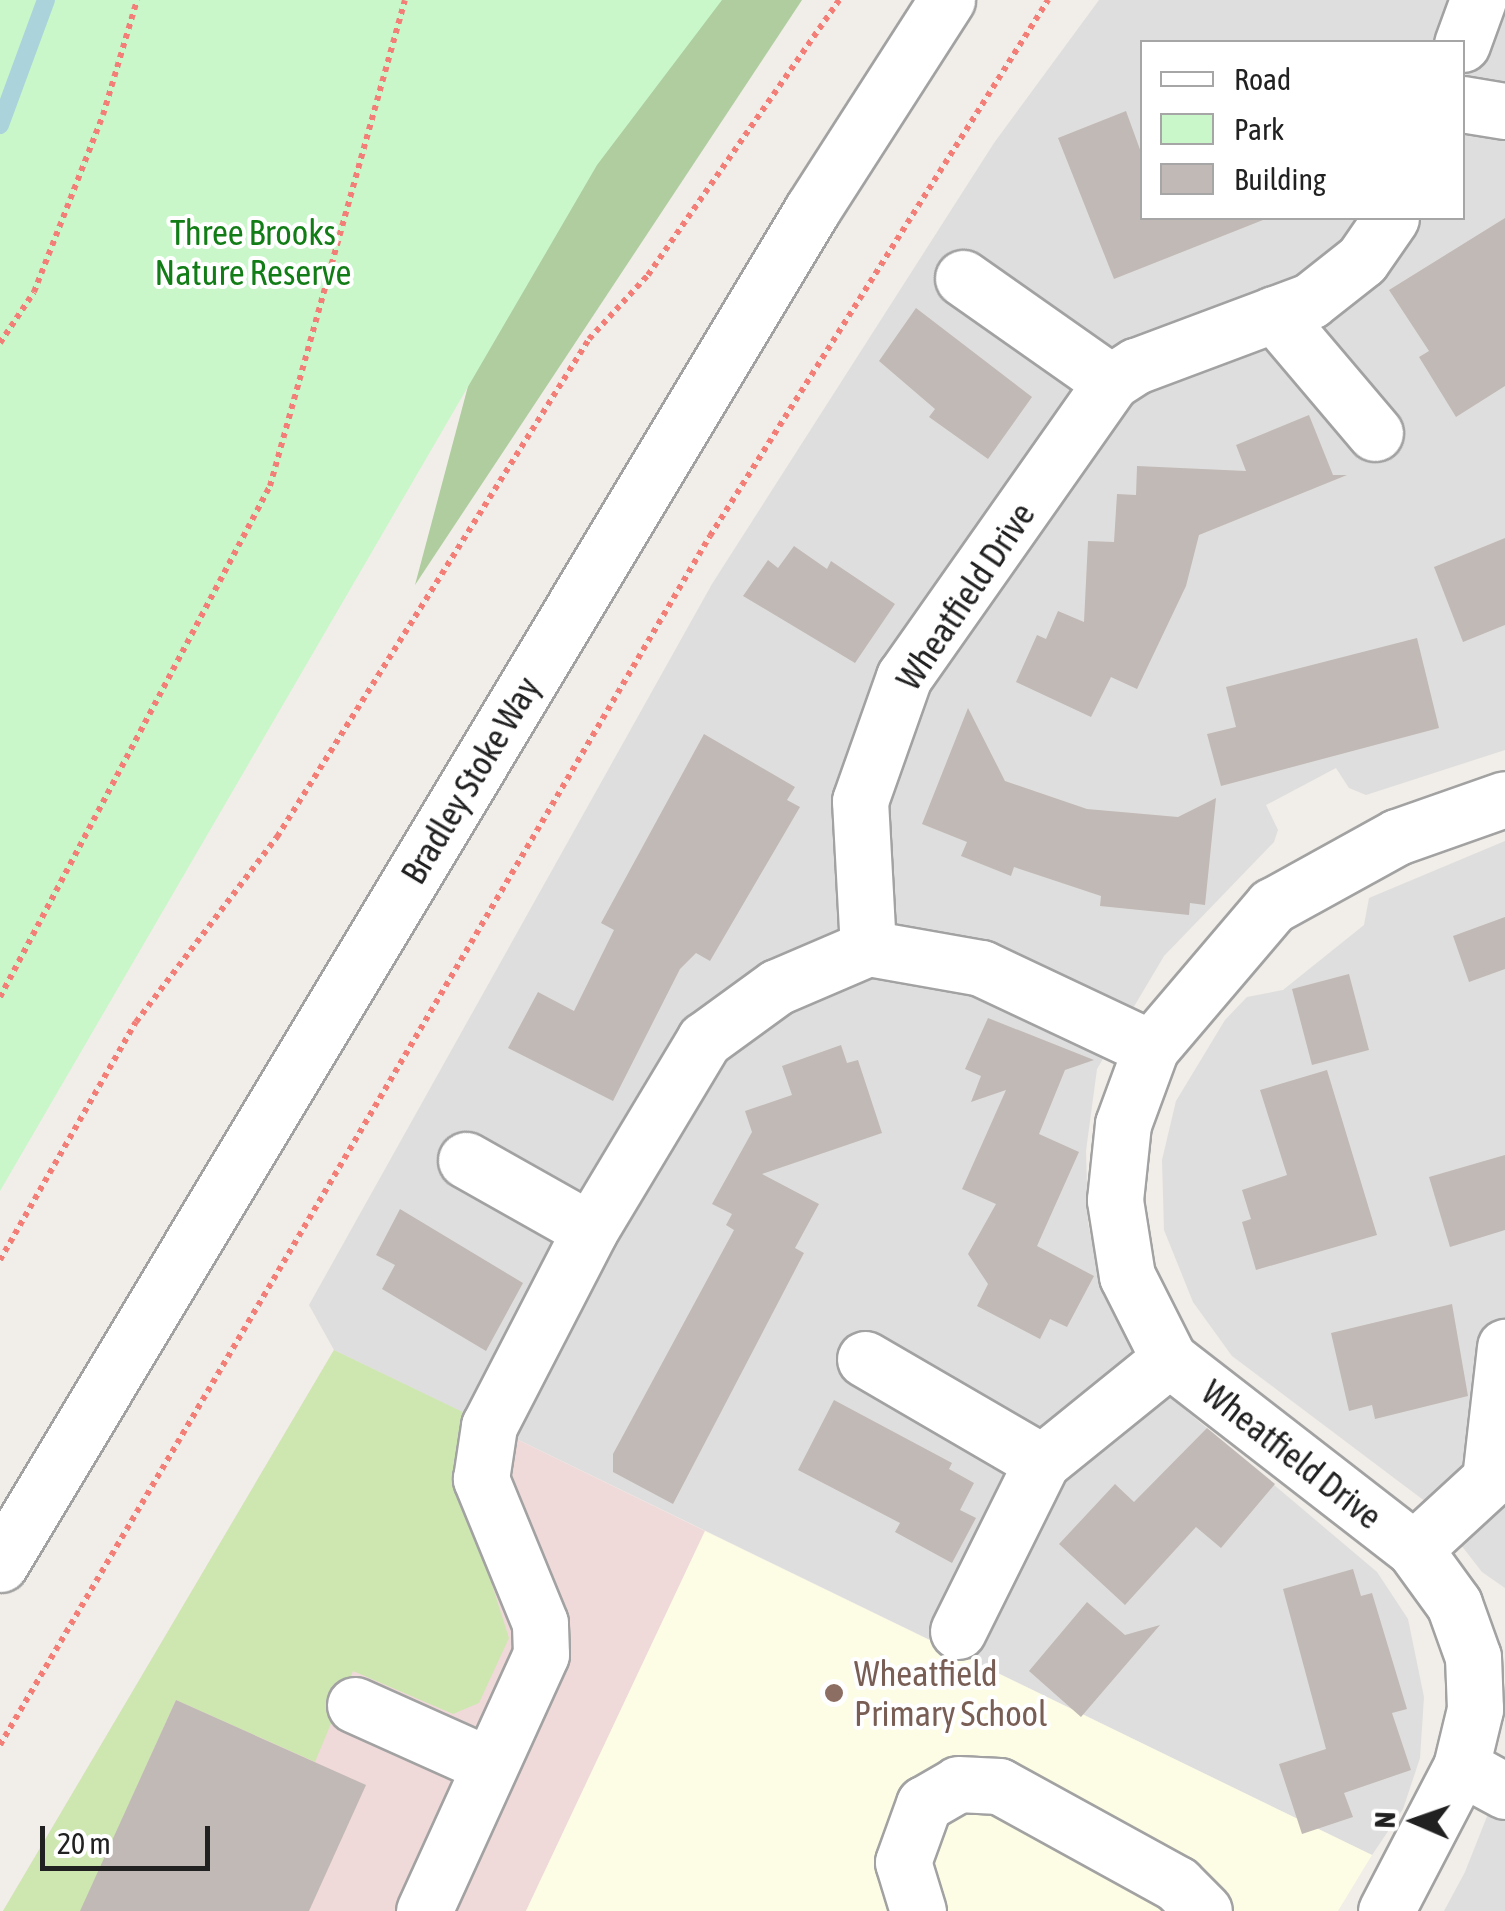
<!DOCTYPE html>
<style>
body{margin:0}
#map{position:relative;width:1505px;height:1911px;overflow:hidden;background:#f1ede8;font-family:"Asap Condensed",sans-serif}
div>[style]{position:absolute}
.residential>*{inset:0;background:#dfdede}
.commercial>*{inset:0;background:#f0d9d9}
.education>*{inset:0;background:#fdfce4}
.grass>*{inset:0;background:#cee7b1}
.forest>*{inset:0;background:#afcd9f}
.park>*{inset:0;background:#c9f7ca}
.stream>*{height:18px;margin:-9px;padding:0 9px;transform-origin:9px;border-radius:9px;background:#abd3db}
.building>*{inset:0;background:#c1b9b5}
.path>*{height:6px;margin-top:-3px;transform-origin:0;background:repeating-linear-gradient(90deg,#f27e77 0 5px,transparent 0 10px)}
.roads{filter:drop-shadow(2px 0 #a2a2a2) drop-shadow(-2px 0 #a2a2a2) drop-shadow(0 2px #a2a2a2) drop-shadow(0 -2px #a2a2a2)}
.minor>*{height:55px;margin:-27.5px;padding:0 27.5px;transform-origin:27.5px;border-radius:27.5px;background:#fff}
.dots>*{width:28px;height:28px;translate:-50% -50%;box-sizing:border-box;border:5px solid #fff;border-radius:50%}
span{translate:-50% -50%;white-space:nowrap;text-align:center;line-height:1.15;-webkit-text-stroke:8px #fff;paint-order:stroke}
.park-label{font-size:35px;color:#127c16}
.street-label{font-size:35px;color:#212121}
.education-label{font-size:35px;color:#785e54}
.left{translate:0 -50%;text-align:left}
.legend{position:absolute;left:1140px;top:40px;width:325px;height:180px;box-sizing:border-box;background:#fff;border:2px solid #a6a6a6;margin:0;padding:12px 18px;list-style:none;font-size:30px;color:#212121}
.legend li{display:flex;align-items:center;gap:20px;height:50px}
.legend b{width:50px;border:2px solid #a6a6a6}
.north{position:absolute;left:1365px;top:1771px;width:100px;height:100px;-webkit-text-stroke:8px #fff;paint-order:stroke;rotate:272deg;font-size:28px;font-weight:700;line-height:40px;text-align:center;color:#212121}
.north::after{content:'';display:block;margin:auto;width:35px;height:45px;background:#212121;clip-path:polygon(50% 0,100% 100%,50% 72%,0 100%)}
.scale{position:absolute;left:40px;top:1826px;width:170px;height:45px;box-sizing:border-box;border:5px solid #212121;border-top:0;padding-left:12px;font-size:30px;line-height:35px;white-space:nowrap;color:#212121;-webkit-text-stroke:8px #fff;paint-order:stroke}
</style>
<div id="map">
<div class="residential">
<div style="clip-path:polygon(evenodd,1099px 0,1505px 0,1505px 750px,1366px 795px,1349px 788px,1336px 768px,1266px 805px,1278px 830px,1274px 842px,1164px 956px,1097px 1069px,1086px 1151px,1088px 1223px,1103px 1291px,1124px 1336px,1176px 1402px,1377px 1572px,1408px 1619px,1424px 1697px,1420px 1758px,1403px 1809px,1372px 1855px,334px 1350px,309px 1305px,712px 584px,994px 143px,1099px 0,1142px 42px,1462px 42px,1462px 218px,1142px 218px,1142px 42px)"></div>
<div style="clip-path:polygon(1505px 841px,1505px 1588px,1482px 1572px,1430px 1505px,1232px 1356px,1193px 1302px,1164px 1230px,1162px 1160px,1176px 1101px,1225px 1020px,1247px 997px,1283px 990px,1364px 925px,1369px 898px)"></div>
<div style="clip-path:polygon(1505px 1771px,1505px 1911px,1444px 1911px,1465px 1872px)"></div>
</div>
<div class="commercial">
<div style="clip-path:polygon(334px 1350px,705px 1531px,526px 1911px,3px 1911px)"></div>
</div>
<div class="education">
<div style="clip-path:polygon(705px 1531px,1372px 1855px,1338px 1911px,526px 1911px)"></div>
</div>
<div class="grass">
<div style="clip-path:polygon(334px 1350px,473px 1417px,458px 1478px,509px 1638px,479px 1703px,453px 1714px,353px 1671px,315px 1762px,176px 1700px,81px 1911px,3px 1911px)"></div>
</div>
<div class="forest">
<div style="clip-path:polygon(571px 0,802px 0,415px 585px)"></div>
</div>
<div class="park">
<div style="clip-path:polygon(0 0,722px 0,597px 165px,0 1191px)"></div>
</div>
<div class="stream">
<div style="left:0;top:125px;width:133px;rotate:-69.8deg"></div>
</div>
<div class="building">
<div style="clip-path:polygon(1126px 111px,1142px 155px,1142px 218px,1263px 220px,1114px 279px,1058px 138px)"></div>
<div style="clip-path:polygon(1505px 218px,1505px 386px,1456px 417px,1419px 357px,1429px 351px,1389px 290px)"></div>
<div style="clip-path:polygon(916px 308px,1032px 397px,988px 459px,929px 417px,935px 409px,879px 361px)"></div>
<div style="clip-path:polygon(1309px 415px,1333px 475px,1347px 475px,1199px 535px,1186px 586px,1137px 689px,1111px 677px,1091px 717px,1016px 682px,1037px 635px,1046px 639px,1058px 611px,1084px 622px,1088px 541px,1114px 542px,1117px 494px,1136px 495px,1137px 466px,1246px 471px,1236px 445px)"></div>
<div style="clip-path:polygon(1505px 538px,1505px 625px,1463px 642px,1434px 567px)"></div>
<div style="clip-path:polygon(794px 546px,827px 569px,831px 561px,895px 604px,855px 663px,743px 596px,768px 560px,778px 568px)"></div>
<div style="clip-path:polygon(1417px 638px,1439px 728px,1221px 786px,1207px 734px,1236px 727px,1226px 687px)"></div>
<div style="clip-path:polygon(968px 708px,1005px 781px,1087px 809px,1178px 817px,1216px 798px,1205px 905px,1190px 903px,1189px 915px,1100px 906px,1101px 896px,1014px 867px,1011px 876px,961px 856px,967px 842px,922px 824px)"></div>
<div style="clip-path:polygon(704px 734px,795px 787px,787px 800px,800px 807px,710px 961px,696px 953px,680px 969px,613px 1101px,508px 1048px,538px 992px,574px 1011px,614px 930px,601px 923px)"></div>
<div style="clip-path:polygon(1505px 917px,1505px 969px,1469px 982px,1453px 936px)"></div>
<div style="clip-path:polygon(1349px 974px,1369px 1050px,1312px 1065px,1292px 989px)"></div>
<div style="clip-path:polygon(988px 1018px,1094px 1060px,1065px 1070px,1039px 1134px,1079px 1152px,1037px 1246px,1094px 1276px,1067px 1327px,1050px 1319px,1040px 1339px,977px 1306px,988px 1284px,968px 1254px,996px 1204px,962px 1189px,1006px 1090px,971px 1102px,981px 1076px,965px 1069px)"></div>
<div style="clip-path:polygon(841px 1045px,847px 1063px,858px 1060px,882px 1133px,762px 1174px,819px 1204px,795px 1248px,804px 1253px,673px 1504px,613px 1472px,613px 1454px,734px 1230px,726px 1225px,732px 1214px,712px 1204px,752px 1132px,745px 1111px,792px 1095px,782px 1066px)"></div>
<div style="clip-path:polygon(1327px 1070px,1377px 1235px,1256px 1270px,1242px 1222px,1251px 1219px,1242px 1190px,1287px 1175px,1260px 1090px)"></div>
<div style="clip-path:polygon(1505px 1155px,1505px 1230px,1450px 1247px,1429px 1177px)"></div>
<div style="clip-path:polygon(400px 1209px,523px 1283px,486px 1351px,382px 1289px,395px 1265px,376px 1255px)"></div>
<div style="clip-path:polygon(1452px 1304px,1468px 1396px,1375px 1419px,1372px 1405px,1349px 1411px,1331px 1333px)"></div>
<div style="clip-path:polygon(834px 1400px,952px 1463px,949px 1469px,974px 1483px,960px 1510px,976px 1518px,952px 1563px,895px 1532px,900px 1523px,798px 1470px)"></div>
<div style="clip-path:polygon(1207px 1428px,1275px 1484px,1221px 1548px,1196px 1527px,1125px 1605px,1059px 1544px,1115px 1484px,1134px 1502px)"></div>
<div style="clip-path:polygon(1353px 1569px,1361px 1596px,1372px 1593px,1407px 1709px,1392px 1713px,1411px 1770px,1344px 1793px,1353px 1817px,1302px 1834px,1279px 1764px,1326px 1749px,1283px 1589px)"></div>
<div style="clip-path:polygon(1087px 1602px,1125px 1635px,1160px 1625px,1081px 1717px,1029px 1671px)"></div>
<div style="clip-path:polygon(176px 1700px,366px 1785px,309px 1911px,80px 1911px)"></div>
</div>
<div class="path">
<div style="left:0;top:343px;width:61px;rotate:-56.3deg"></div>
<div style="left:34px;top:292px;width:190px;rotate:-68.7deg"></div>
<div style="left:103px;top:115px;width:120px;rotate:-73.5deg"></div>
<div style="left:0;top:997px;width:578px;rotate:-62.15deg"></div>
<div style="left:270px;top:486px;width:504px;rotate:-74.48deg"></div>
<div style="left:0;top:1260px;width:274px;rotate:-60.3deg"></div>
<div style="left:136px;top:1022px;width:233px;rotate:-52.7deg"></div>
<div style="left:277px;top:837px;width:588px;rotate:-57.93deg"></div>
<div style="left:589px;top:339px;width:87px;rotate:-47.3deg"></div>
<div style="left:648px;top:275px;width:335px;rotate:-55.2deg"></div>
<div style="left:0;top:1745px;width:1402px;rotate:-59.58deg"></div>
<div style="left:710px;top:536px;width:634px;rotate:-57.76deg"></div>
</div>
<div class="roads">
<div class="minor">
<div style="left:1462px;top:44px;width:47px;rotate:-70deg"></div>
<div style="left:1462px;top:104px;width:44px;rotate:9.2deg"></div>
<div style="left:963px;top:278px;width:181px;rotate:35.1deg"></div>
<div style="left:1274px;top:314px;width:156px;rotate:49.7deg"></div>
<div style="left:868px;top:948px;width:147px;rotate:-93.1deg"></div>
<div style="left:860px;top:801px;width:132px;rotate:-70.5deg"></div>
<div style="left:904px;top:677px;width:360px;rotate:-54.9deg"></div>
<div style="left:1111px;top:382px;width:30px;rotate:-33deg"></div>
<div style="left:1136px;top:366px;width:186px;rotate:-20.5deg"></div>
<div style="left:1310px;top:301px;width:66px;rotate:-38.3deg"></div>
<div style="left:1362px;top:260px;width:51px;rotate:-55.4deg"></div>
<div style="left:466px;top:1160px;width:142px;rotate:29.4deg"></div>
<div style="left:865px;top:1359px;width:205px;rotate:30.2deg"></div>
<div style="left:1414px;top:1549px;width:103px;rotate:-42.6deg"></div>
<div style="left:1490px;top:1479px;width:133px;rotate:-83.5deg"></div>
<div style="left:0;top:1564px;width:1579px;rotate:-59.05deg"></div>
<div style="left:812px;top:210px;width:250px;rotate:-57.3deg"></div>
<div style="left:958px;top:1631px;width:189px;rotate:-63.6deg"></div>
<div style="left:1042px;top:1462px;width:164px;rotate:-39deg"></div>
<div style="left:355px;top:1705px;width:147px;rotate:24.1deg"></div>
<div style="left:1461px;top:1767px;width:50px;rotate:28.6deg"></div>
<div style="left:424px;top:1911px;width:282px;rotate:-65.5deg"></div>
<div style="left:541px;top:1654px;width:31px;rotate:-92deg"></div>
<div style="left:540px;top:1623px;width:156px;rotate:-112.3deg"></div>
<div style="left:481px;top:1479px;width:54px;rotate:-81.4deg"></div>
<div style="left:489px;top:1426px;width:220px;rotate:-62.7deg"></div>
<div style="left:590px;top:1230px;width:222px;rotate:-59deg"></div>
<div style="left:704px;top:1040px;width:90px;rotate:-36deg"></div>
<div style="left:777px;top:987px;width:99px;rotate:-23.2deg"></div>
<div style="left:868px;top:948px;width:115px;rotate:10deg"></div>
<div style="left:981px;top:968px;width:188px;rotate:25.2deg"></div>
<div style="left:918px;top:1911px;width:51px;rotate:-107deg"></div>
<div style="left:903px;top:1862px;width:62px;rotate:-70.1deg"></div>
<div style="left:924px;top:1804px;width:39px;rotate:-30deg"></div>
<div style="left:958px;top:1784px;width:41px;rotate:2.8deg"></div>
<div style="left:999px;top:1786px;width:203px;rotate:28.8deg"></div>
<div style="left:1177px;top:1884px;width:38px;rotate:45deg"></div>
<div style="left:1386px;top:1911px;width:162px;rotate:-62.5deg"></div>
<div style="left:1461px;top:1767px;width:60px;rotate:-76.4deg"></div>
<div style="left:1475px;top:1709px;width:52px;rotate:-92.2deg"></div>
<div style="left:1473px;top:1657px;width:56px;rotate:-109.7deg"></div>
<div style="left:1454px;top:1604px;width:68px;rotate:-126deg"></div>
<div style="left:1414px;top:1549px;width:310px;rotate:-142.2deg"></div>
<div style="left:1169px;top:1359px;width:93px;rotate:-116.8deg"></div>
<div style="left:1127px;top:1276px;width:77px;rotate:-99deg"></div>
<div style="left:1115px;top:1200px;width:76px;rotate:-84deg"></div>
<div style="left:1123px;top:1124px;width:81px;rotate:-69.8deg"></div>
<div style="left:1151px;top:1048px;width:187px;rotate:-49.6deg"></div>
<div style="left:1272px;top:906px;width:143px;rotate:-28.9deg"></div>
<div style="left:1397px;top:837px;width:114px;rotate:-19.4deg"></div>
</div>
</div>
<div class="dots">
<div style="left:834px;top:1693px;background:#8d6e63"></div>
</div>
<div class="park-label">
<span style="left:253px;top:252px">Three Brooks<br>Nature Reserve</span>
</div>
<div class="street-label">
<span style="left:965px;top:596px;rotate:-56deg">Wheatfield Drive</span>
<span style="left:470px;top:780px;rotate:-59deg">Bradley Stoke Way</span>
<span style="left:1292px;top:1454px;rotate:38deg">Wheatfield Drive</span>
</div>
<div class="education-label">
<span class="left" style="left:854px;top:1693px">Wheatfield<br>Primary School</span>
</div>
<ul class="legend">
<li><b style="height:12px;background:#fff"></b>Road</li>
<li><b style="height:28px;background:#c9f7ca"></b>Park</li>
<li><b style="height:28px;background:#c1b9b5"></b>Building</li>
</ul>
<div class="north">N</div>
<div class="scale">20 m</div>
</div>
